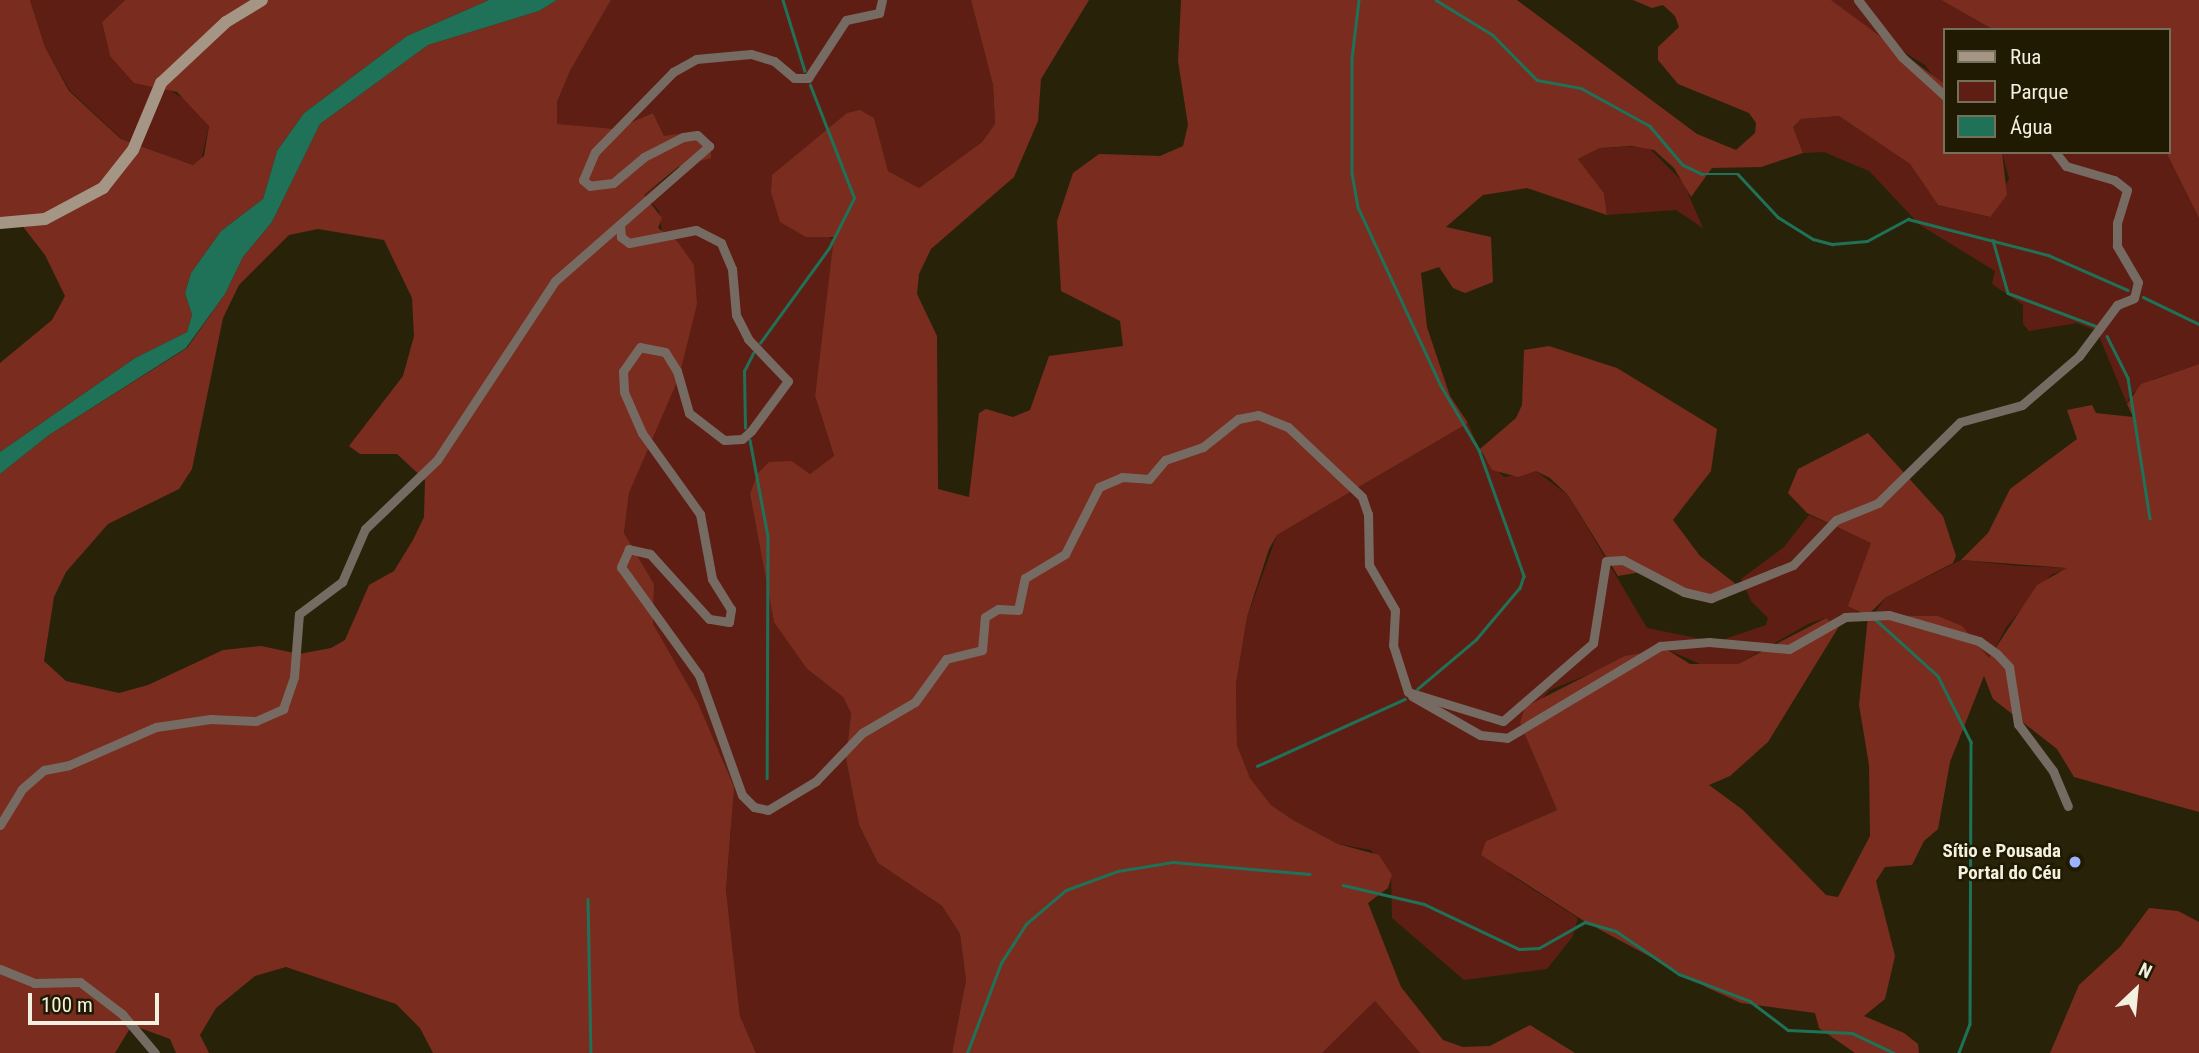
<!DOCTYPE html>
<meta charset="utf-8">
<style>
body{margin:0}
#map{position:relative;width:2199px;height:1053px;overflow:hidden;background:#282308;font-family:"Roboto Condensed",sans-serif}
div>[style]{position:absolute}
.green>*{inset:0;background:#5f1e13}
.forest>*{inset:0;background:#7a2c1f}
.water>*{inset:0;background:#1f7258}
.stream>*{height:2.5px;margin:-1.25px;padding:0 1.25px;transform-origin:1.25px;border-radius:1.25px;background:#1f7258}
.street>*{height:9px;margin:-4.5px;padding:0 4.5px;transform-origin:4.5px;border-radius:4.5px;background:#766b62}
.secondary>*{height:12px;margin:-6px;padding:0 6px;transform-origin:6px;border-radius:6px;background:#a59585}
.dots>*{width:19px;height:19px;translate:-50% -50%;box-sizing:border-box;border:4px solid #1f1a01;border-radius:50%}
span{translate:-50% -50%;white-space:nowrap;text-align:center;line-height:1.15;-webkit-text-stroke:5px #1f1a01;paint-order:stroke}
.poi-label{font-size:19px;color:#f3f0e0;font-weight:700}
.right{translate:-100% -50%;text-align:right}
.legend{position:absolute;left:1943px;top:28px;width:228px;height:126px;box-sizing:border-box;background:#1f1a01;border:2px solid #74705a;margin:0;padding:9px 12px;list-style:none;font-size:21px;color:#f3f0e0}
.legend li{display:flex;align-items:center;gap:14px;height:35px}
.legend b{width:35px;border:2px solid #74705a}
.north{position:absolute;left:2101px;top:955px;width:70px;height:70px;-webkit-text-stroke:5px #1f1a01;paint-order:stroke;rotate:26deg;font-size:19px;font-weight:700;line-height:28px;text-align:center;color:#f3f0e0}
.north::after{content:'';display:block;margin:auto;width:24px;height:32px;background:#f3f0e0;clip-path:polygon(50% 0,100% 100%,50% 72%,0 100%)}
.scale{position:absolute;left:28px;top:993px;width:131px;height:32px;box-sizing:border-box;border:4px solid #f3f0e0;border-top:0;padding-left:9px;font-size:21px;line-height:24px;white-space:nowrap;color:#f3f0e0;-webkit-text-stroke:5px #1f1a01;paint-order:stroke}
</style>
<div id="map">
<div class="green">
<div style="clip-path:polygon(30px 0,125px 0,102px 22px,110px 56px,188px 101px,209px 126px,201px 161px,193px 165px,122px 139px,70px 91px,45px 47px)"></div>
<div style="clip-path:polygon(611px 0,971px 0,993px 85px,995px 124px,982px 142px,919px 188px,888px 171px,874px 119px,847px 113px,833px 126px,806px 237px,827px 235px,834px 241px,815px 396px,834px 457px,810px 474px,792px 461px,757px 474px,750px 494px,774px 621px,807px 669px,843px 697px,851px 713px,846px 759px,859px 825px,878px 863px,942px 906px,960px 934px,966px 980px,952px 1053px,756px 1053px,740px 1016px,726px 890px,731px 828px,653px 624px,654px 584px,624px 533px,629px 493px,644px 457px,662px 232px,659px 211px,644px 195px,693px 159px,674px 138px,664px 136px,653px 113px,615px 129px,557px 125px,557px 102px,570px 71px)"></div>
<div style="clip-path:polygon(1831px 0,1941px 0,1994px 30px,1945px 30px,1945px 93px,1925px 65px,1864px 28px)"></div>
<div style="clip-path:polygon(1839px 116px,1910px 164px,1938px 205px,1989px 217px,2009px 179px,2002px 152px,2166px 152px,2199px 218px,2199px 364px,2154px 379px,2130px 395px,2127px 404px,2097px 331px,2077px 323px,2029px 331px,2023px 324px,2023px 305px,1992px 284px,1995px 271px,1920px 225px,1869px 171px,1824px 152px,1803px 153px,1793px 127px,1801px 119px)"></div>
<div style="clip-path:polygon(1647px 146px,1683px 182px,1703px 228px,1676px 210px,1607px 215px,1604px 193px,1578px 159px,1600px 148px)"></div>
<div style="clip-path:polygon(1468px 423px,1482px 456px,1504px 477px,1536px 471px,1568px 495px,1647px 628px,1716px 642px,1766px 625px,1768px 618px,1751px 601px,1741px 579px,1784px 547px,1809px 515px,1872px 543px,1849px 605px,1860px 609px,1838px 628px,1825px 618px,1808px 624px,1738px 664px,1707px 667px,1666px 649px,1648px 650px,1550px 690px,1520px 723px,1557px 810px,1486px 841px,1509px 874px,1578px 918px,1573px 936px,1547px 969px,1464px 980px,1392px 918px,1391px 875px,1371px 850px,1338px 844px,1293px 820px,1271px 805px,1250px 778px,1237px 745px,1236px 684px,1247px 617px,1277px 535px)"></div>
<div style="clip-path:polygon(1961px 560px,2020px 566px,2069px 568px,2051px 575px,2007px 626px,1989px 659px,1972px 636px,1938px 616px,1873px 615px,1885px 598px)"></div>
<div style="clip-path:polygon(1375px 1001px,1420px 1053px,1322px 1053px)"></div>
</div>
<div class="forest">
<div style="clip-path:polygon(0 0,30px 0,45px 47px,69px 91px,121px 139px,193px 165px,204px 156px,209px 126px,177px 92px,134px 83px,110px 56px,102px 22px,125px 0,489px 0,407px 36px,304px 113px,277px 151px,263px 199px,221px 231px,191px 273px,185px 293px,192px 315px,187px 332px,135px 358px,0 452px,0 363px,52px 320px,65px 296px,45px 255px,21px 224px,0 221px)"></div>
<div style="clip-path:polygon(evenodd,557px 0,611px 0,570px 71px,557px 102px,557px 124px,615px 129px,653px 113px,664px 136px,692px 132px,711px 151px,711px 158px,678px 167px,644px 195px,662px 218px,658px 228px,677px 241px,694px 265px,697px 304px,679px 377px,629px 493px,624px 533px,654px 584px,653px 624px,697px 701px,734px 787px,726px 890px,740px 1016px,756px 1053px,433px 1053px,420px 1028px,396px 1004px,286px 967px,255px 976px,216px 1008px,200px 1035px,209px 1053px,176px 1053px,170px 1039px,132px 1025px,115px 1053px,0 1053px,0 474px,49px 435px,187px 348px,225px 294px,243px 257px,272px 222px,320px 124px,428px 45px,539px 11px,557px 0,318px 229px,384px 240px,412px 298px,414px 336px,403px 376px,349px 446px,360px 454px,397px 454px,425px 480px,424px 517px,413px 540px,394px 571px,369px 585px,345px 640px,331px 648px,299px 654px,261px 646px,223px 650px,148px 685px,119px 693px,66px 681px,44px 661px,54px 597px,66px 572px,108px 524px,179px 489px,192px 469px,223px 318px,239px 285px,289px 235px,318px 229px)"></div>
<div style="clip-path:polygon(971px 0,1089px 0,1041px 79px,1038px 121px,1014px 177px,931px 249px,919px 274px,917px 294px,937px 336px,938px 489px,969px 497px,979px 413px,986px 409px,1013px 417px,1030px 410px,1049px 356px,1123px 346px,1120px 321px,1061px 291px,1057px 221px,1073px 173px,1099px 154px,1160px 156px,1183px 146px,1188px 125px,1178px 61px,1181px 0,1517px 0,1697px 134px,1736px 150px,1755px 133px,1756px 123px,1749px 113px,1678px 84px,1658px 60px,1658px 47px,1679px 27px,1675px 16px,1663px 5px,1652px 8px,1633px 0,1831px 0,1943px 83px,1945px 152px,2002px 152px,2007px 195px,1990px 217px,1938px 205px,1910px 164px,1839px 116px,1801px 119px,1793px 127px,1803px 153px,1761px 167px,1712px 168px,1691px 197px,1674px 168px,1654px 150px,1632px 146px,1600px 148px,1578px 159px,1604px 193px,1607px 215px,1527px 188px,1483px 195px,1446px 227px,1491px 237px,1493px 282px,1465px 293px,1453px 288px,1439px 267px,1421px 273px,1427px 327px,1450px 396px,1468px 423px,1277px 535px,1269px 549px,1247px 617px,1236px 684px,1237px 745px,1250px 778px,1271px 805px,1293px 820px,1338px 844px,1379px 855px,1392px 875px,1388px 888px,1368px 903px,1401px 987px,1443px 1040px,1463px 1047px,1490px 1046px,1530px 1025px,1575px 1053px,1420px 1053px,1375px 1001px,1322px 1053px,952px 1053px,966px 980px,960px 934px,942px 906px,878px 863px,859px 825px,846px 759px,851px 713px,843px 697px,807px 669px,774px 622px,750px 494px,757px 474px,769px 462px,792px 461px,810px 474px,834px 456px,815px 396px,834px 237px,806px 237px,780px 222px,771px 192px,772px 175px,847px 113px,860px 110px,874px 118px,888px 171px,919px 188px,982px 142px,995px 124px,993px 85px)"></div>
<div style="clip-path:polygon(1941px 0,2199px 0,2199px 218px,2166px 152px,2169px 30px,1994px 30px)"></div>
<div style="clip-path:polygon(1549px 346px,1617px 368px,1717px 429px,1711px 471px,1673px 520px,1700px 556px,1737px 585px,1711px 599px,1641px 572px,1618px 576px,1568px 495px,1550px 478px,1536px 471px,1518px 477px,1492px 470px,1480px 449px,1516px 418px,1522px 405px,1524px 350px)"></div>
<div style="clip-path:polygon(2199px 364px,2199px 812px,2074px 777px,2057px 749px,1993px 699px,1984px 676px,1950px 762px,1938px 829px,1924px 841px,1912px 865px,1885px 867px,1876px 881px,1895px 956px,1885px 999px,1864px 1016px,1904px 1033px,1918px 1044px,1919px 1053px,1855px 1053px,1819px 1028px,1815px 1013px,1741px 1003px,1708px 988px,1584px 921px,1481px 855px,1486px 841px,1557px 810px,1520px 723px,1525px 707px,1625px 656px,1666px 649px,1690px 664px,1738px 664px,1826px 618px,1838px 628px,1768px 742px,1730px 776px,1709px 785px,1743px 810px,1826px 895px,1838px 897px,1870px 836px,1869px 765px,1859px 705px,1868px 616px,1848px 606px,1871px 543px,1807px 513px,1788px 493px,1798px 469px,1868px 433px,1943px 516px,1956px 556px,1953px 563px,1885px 598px,1868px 615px,1938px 616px,1962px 626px,1989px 658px,2037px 585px,2067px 568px,1961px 560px,1988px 533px,2010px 489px,2077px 439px,2067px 410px,2092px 405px,2096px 413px,2133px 417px,2127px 404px,2141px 384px)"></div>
<div style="clip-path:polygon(2149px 908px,2178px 911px,2199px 922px,2199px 1053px,2050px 1053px,2079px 985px,2120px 947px)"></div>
</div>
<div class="water">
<div style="clip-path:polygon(489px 0,557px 0,539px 11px,428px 45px,320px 124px,272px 222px,243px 257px,225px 294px,186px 348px,49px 435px,0 474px,0 452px,135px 358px,187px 332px,192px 315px,185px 293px,191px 273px,221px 231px,263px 199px,277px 151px,304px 113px,407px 36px)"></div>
</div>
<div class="stream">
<div style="left:783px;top:0;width:74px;rotate:72.8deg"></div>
<div style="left:1359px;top:0;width:59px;rotate:96.8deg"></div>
<div style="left:1352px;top:59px;width:114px;rotate:90deg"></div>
<div style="left:1352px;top:173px;width:35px;rotate:80deg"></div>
<div style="left:1358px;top:207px;width:195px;rotate:65.1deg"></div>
<div style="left:1440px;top:384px;width:77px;rotate:59.4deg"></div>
<div style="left:1479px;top:450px;width:134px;rotate:70.3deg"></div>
<div style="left:1524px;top:576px;width:13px;rotate:108deg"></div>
<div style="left:1520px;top:588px;width:68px;rotate:130.2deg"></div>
<div style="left:1476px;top:640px;width:76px;rotate:139.8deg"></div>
<div style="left:1436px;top:0;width:67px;rotate:31.6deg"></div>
<div style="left:1493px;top:35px;width:63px;rotate:45.6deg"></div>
<div style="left:1537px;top:80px;width:45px;rotate:10.3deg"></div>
<div style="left:1581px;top:88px;width:79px;rotate:28.8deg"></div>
<div style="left:1650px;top:126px;width:51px;rotate:49.8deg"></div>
<div style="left:1683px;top:165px;width:21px;rotate:25deg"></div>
<div style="left:1702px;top:174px;width:36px"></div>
<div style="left:1738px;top:174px;width:59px;rotate:47.1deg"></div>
<div style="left:1778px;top:217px;width:41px;rotate:32.2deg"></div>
<div style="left:1813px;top:239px;width:20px;rotate:15deg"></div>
<div style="left:1832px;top:244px;width:35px;rotate:-5deg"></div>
<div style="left:1867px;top:241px;width:47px;rotate:-28.2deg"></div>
<div style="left:1908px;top:219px;width:145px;rotate:14.4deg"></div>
<div style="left:2048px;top:255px;width:87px;rotate:23.6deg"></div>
<div style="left:1993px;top:240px;width:55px;rotate:74.2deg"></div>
<div style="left:2008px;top:293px;width:94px;rotate:20.6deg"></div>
<div style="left:2143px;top:297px;width:62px;rotate:25.7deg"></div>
<div style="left:2107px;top:336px;width:47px;rotate:63.4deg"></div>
<div style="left:2128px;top:378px;width:142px;rotate:81.1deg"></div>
<div style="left:760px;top:343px;width:117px;rotate:-54deg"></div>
<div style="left:829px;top:248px;width:56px;rotate:-63.4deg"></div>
<div style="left:854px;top:198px;width:121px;rotate:-111.3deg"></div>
<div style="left:745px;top:428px;width:57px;rotate:-91deg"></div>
<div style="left:744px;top:371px;width:20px;rotate:-63deg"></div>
<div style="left:750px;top:440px;width:98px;rotate:79.4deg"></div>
<div style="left:768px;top:536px;width:242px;rotate:90.2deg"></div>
<div style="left:1875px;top:619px;width:85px;rotate:42.1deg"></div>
<div style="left:1938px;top:676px;width:74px;rotate:63.4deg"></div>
<div style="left:1971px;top:742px;width:282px;rotate:90.2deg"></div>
<div style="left:1970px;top:1024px;width:31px;rotate:111deg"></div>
<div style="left:1257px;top:766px;width:162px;rotate:-24.4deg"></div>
<div style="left:1343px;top:885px;width:83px;rotate:13.2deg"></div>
<div style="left:1424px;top:904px;width:105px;rotate:25.3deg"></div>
<div style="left:1519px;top:949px;width:20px;rotate:-3deg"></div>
<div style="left:1539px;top:948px;width:53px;rotate:-29.5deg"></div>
<div style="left:1585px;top:922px;width:32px;rotate:16deg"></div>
<div style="left:1616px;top:931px;width:76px;rotate:34.3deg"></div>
<div style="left:1679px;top:974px;width:76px;rotate:20.8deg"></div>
<div style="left:1750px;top:1001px;width:48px;rotate:37.3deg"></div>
<div style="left:1788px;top:1030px;width:64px;rotate:2.7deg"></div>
<div style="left:1852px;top:1033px;width:47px;rotate:25.5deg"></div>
<div style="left:588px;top:899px;width:154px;rotate:88.9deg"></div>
<div style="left:967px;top:1053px;width:96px;rotate:-69.3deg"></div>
<div style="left:1001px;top:963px;width:46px;rotate:-57.3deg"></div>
<div style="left:1026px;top:924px;width:52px;rotate:-40.4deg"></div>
<div style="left:1066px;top:890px;width:55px;rotate:-20.1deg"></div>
<div style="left:1118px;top:871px;width:56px;rotate:-9.3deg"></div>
<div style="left:1173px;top:862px;width:137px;rotate:5deg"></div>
</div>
<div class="street">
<div style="left:1858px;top:0;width:72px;rotate:52.3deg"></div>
<div style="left:1902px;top:57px;width:58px;rotate:42.2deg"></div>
<div style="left:620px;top:225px;width:12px;rotate:85deg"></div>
<div style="left:621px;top:237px;width:10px;rotate:37deg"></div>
<div style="left:629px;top:243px;width:68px;rotate:-11deg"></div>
<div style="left:696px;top:230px;width:28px;rotate:27deg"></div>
<div style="left:721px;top:243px;width:28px;rotate:67deg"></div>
<div style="left:732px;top:269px;width:46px;rotate:85deg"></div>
<div style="left:736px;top:315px;width:27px;rotate:63deg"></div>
<div style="left:748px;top:339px;width:58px;rotate:46.4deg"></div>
<div style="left:788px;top:381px;width:62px;rotate:126.5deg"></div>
<div style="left:751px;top:431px;width:12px;rotate:138deg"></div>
<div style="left:742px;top:439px;width:18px;rotate:177deg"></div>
<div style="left:724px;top:440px;width:44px;rotate:-142.4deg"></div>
<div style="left:689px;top:413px;width:44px;rotate:-105.9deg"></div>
<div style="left:677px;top:371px;width:22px;rotate:-122deg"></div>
<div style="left:665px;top:352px;width:25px;rotate:-169deg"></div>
<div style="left:640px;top:347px;width:29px;rotate:125deg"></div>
<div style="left:623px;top:371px;width:21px;rotate:87deg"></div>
<div style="left:624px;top:392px;width:45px;rotate:66.3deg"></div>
<div style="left:642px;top:433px;width:100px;rotate:54.4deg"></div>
<div style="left:700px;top:514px;width:66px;rotate:79.5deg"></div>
<div style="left:712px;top:579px;width:36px;rotate:58deg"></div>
<div style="left:731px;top:609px;width:13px;rotate:99deg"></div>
<div style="left:729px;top:622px;width:20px;rotate:-171deg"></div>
<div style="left:709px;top:619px;width:88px;rotate:-132.2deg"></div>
<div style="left:650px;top:554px;width:22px;rotate:-167deg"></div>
<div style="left:629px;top:549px;width:20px;rotate:114deg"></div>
<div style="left:621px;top:567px;width:133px;rotate:54.2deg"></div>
<div style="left:699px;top:675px;width:127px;rotate:70.3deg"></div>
<div style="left:742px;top:795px;width:17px;rotate:45deg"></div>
<div style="left:754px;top:807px;width:14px;rotate:12deg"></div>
<div style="left:768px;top:810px;width:56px;rotate:-31.1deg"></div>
<div style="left:816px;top:781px;width:66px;rotate:-46.2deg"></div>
<div style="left:862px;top:733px;width:61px;rotate:-30.3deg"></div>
<div style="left:915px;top:702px;width:53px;rotate:-54.2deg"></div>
<div style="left:946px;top:659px;width:37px;rotate:-14deg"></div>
<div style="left:982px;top:650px;width:33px;rotate:-85deg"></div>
<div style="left:985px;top:617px;width:15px;rotate:-32deg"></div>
<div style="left:998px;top:609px;width:20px;rotate:3deg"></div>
<div style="left:1018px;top:610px;width:33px;rotate:-78deg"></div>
<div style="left:1025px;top:578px;width:47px;rotate:-31deg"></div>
<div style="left:1065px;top:554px;width:75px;rotate:-63.1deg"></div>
<div style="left:1099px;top:487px;width:25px;rotate:-23deg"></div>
<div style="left:1122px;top:477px;width:27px;rotate:4deg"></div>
<div style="left:1149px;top:479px;width:25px;rotate:-50deg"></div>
<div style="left:1165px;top:460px;width:40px;rotate:-18.9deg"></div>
<div style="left:1203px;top:447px;width:45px;rotate:-38.7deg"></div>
<div style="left:1238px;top:419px;width:20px;rotate:-11deg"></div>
<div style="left:1258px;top:415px;width:32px;rotate:22deg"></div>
<div style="left:1288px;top:427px;width:102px;rotate:43.4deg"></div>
<div style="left:1362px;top:497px;width:18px;rotate:71deg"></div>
<div style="left:1368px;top:514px;width:51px;rotate:88.9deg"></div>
<div style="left:1369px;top:565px;width:52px;rotate:60deg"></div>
<div style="left:1395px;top:610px;width:35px;rotate:93deg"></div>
<div style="left:1393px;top:645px;width:49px;rotate:72.3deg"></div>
<div style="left:1408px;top:692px;width:99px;rotate:17deg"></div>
<div style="left:1503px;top:721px;width:119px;rotate:-40.9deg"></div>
<div style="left:1593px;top:643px;width:83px;rotate:-81deg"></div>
<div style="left:1606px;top:561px;width:17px;rotate:-3deg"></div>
<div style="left:1623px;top:560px;width:69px;rotate:27.7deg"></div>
<div style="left:1684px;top:592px;width:28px;rotate:13deg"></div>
<div style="left:1711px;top:598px;width:88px;rotate:-21.9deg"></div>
<div style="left:1793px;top:565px;width:62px;rotate:-46.3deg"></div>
<div style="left:1836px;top:520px;width:45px;rotate:-22deg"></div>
<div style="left:1878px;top:503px;width:115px;rotate:-44.6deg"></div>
<div style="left:1960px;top:422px;width:64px;rotate:-15.3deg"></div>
<div style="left:2022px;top:405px;width:75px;rotate:-40.7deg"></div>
<div style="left:2079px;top:356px;width:64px;rotate:-53.3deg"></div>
<div style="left:2117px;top:305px;width:18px;rotate:-22deg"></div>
<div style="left:2134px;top:298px;width:16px;rotate:-76deg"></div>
<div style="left:2138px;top:282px;width:42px;rotate:-120.3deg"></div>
<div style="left:2117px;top:246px;width:23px;rotate:-90deg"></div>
<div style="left:2117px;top:223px;width:34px;rotate:-73deg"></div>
<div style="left:2127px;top:190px;width:16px;rotate:-142deg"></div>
<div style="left:2114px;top:180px;width:50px;rotate:-163.7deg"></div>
<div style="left:2066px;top:166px;width:18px;rotate:-128deg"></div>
<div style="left:1412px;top:696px;width:78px;rotate:29.8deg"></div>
<div style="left:1480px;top:735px;width:27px;rotate:6deg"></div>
<div style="left:1507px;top:738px;width:179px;rotate:-31deg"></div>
<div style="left:1660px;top:646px;width:49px;rotate:-4.7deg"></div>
<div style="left:1709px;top:642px;width:80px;rotate:5deg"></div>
<div style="left:1789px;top:649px;width:64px;rotate:-29.7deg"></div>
<div style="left:1845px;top:617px;width:44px;rotate:-2.6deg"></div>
<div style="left:1889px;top:615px;width:94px;rotate:16.1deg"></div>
<div style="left:1979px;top:641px;width:22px;rotate:36deg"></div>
<div style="left:1997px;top:654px;width:18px;rotate:47deg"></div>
<div style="left:2009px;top:667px;width:58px;rotate:81deg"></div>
<div style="left:2018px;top:724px;width:59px;rotate:53.3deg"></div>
<div style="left:2053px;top:771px;width:38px;rotate:67deg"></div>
<div style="left:0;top:825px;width:42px;rotate:-58.6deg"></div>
<div style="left:22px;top:789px;width:29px;rotate:-41deg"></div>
<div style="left:44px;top:770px;width:25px;rotate:-11deg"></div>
<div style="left:69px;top:765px;width:95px;rotate:-23.6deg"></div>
<div style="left:156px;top:727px;width:55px;rotate:-8.4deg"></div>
<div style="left:210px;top:719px;width:46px;rotate:2.5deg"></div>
<div style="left:256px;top:721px;width:30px;rotate:-24deg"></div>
<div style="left:283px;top:709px;width:34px;rotate:-71deg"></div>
<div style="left:294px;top:677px;width:63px;rotate:-85.5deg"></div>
<div style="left:299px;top:614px;width:54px;rotate:-36.7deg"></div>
<div style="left:342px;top:582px;width:58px;rotate:-66.5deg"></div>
<div style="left:365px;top:529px;width:100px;rotate:-43.8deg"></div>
<div style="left:437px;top:460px;width:214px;rotate:-56.6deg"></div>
<div style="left:555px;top:281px;width:205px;rotate:-41.2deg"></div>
<div style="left:709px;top:146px;width:16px;rotate:-137deg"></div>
<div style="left:697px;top:135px;width:14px;rotate:172deg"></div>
<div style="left:683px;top:137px;width:44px;rotate:152.9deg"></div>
<div style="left:644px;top:157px;width:40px;rotate:140deg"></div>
<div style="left:613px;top:183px;width:23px;rotate:173deg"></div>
<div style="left:590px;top:186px;width:9px;rotate:-139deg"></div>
<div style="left:583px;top:180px;width:30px;rotate:-67deg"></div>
<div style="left:595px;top:152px;width:112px;rotate:-45.7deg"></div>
<div style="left:673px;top:72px;width:26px;rotate:-29deg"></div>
<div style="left:696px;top:59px;width:55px;rotate:-5.2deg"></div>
<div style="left:751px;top:54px;width:24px;rotate:17deg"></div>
<div style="left:774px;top:61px;width:26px;rotate:40deg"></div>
<div style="left:794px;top:78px;width:14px"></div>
<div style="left:808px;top:78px;width:69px;rotate:-56.8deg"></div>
<div style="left:846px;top:20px;width:34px;rotate:-12deg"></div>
<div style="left:879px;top:13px;width:13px;rotate:-77deg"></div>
<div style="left:0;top:969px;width:37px;rotate:22deg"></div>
<div style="left:34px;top:983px;width:46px;rotate:-1.2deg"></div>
<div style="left:80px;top:982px;width:53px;rotate:37.3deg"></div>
<div style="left:122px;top:1014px;width:51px;rotate:49.8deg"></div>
</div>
<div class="secondary">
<div style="left:0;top:223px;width:45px;rotate:-5.1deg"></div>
<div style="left:45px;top:219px;width:66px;rotate:-28.1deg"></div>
<div style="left:103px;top:188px;width:48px;rotate:-51.7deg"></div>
<div style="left:133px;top:150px;width:73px;rotate:-67.3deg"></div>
<div style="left:161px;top:83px;width:89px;rotate:-43.2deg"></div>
<div style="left:226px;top:22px;width:42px;rotate:-31.4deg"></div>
</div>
<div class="dots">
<div style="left:2075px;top:862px;background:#9cb4fd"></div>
</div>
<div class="poi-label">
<span class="right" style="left:2061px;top:862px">Sítio e Pousada<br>Portal do Céu</span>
</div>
<ul class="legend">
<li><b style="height:9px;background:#a59585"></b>Rua</li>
<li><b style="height:19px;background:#5f1e13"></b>Parque</li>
<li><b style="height:19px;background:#1f7258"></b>Água</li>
</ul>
<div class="north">N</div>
<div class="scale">100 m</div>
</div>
